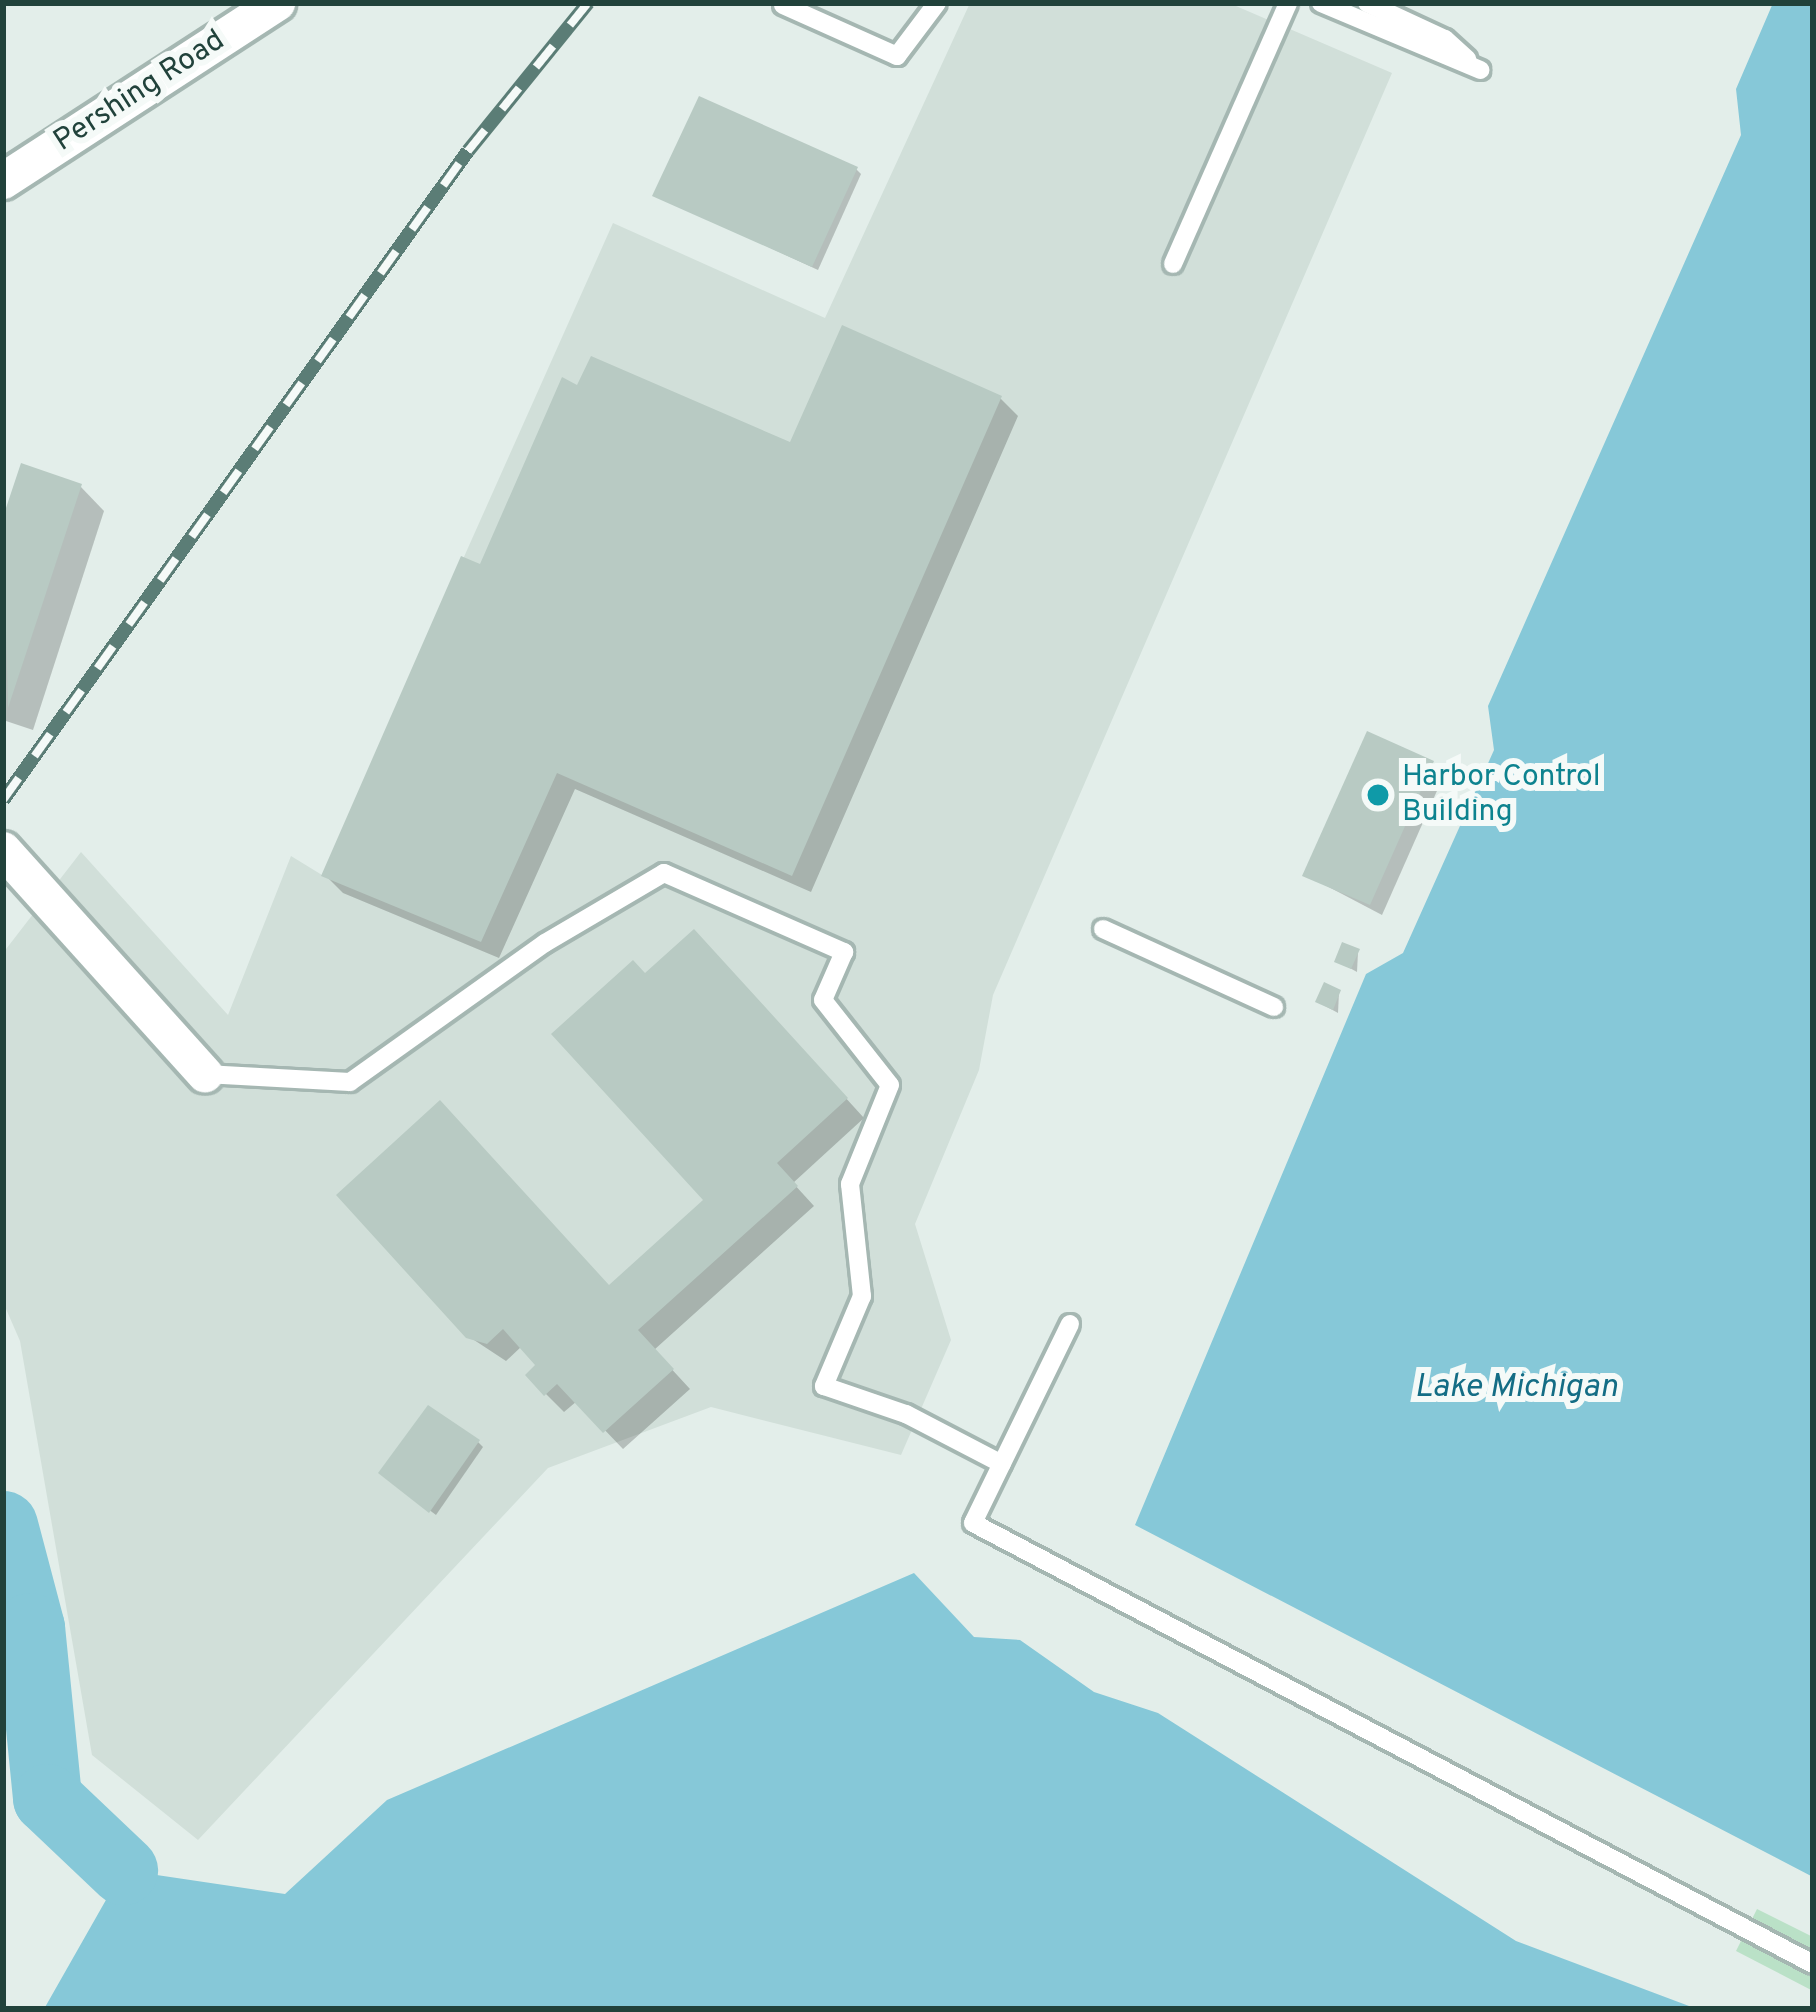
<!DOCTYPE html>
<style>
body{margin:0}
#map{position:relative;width:1816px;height:2012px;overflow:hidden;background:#e3eeea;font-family:Overpass,sans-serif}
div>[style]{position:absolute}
.built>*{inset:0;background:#d1dfd9}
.green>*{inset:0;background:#bae1c7}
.water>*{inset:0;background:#86c8d8}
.shadow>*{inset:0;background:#0003}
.river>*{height:69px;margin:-34.5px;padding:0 34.5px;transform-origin:34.5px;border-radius:34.5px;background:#86c8d8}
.building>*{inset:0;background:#b8cac3}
.roads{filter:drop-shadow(3px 0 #a5b7b2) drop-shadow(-3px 0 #a5b7b2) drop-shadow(0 3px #a5b7b2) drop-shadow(0 -3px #a5b7b2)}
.lane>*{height:18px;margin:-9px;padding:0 9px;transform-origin:9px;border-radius:9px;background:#fff}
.street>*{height:36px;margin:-18px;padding:0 18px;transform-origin:18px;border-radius:18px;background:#fff}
.secondary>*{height:36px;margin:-18px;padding:0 18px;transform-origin:18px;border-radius:18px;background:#fff}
.rail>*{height:14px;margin-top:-7px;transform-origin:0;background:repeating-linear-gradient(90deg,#f5faf8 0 27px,#5b7d76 0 54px);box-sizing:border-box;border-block:3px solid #5b7d76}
.dots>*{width:33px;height:33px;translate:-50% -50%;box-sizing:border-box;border:6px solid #f5faf8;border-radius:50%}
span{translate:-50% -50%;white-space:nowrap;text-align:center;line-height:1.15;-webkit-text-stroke:12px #f5faf8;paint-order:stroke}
.street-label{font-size:30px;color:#21423b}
.culture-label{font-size:30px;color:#0d838f}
.left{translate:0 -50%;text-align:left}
.water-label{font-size:33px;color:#146d85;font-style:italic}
.frame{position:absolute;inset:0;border:6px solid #21423b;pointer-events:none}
</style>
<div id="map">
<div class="built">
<div style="clip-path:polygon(970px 3px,1229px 3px,1392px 73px,993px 995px,979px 1070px,915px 1224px,951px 1340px,901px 1455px,711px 1407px,548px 1468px,198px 1840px,92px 1755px,20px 1341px,3px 1302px,3px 953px,81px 852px,228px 1015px,291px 856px,322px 875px,613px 223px,825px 318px)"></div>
</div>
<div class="green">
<div style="clip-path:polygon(1757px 1909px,1813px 1937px,1813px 1991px,1736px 1951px)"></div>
</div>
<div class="water">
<div style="clip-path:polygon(1773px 3px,1813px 3px,1813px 1877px,1135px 1525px,1366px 974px,1403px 953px,1494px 750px,1488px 706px,1741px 135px,1736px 89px)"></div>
<div style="clip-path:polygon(914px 1573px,974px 1637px,1020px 1640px,1094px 1692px,1158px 1713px,1516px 1941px,1697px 2009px,44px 2009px,123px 1870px,285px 1894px,387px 1800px)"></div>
</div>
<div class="shadow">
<div style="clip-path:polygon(856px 169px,861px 174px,818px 270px,656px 195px)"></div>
<div style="clip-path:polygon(579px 389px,792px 446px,1000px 398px,1018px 416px,811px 892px,575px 789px,499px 958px,343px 893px,325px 875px)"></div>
<div style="clip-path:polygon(23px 467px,80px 486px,104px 511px,33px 730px,3px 720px,3px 527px)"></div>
<div style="clip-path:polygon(1432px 764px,1444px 775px,1382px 915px,1306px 875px)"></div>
<div style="clip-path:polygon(712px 951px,864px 1118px,793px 1183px,814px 1206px,654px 1350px,690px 1389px,623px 1449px,577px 1401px,564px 1412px,546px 1394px,529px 1375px,540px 1365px,522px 1346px,506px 1361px,468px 1336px,610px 1289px,707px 1200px,646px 977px)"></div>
<div style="clip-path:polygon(1358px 952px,1357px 972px,1337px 961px)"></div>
<div style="clip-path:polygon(1339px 992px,1338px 1013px,1318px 1002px)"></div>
<div style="clip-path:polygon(478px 1442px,483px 1447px,436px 1515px,387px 1478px)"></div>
</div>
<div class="river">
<div style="left:3px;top:1525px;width:106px;rotate:75.2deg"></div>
<div style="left:30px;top:1627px;width:172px;rotate:84.3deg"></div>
<div style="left:47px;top:1798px;width:105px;rotate:43.5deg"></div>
</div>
<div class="building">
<div style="clip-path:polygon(699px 96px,858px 167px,812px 267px,652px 196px)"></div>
<div style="clip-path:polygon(842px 325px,1002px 396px,792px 876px,557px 773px,481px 942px,321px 876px,461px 556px,480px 564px,562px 377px,577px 385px,591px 356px,790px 442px)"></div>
<div style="clip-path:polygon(21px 463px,82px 484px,8px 708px,3px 517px)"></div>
<div style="clip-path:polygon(1367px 731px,1434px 761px,1370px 905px,1302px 876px)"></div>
<div style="clip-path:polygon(694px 929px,848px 1098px,777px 1163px,798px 1186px,638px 1330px,674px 1369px,603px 1433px,557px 1384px,544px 1396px,525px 1375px,535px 1365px,503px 1329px,487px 1344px,466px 1338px,336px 1195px,440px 1100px,609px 1285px,703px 1200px,551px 1034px,633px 960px,645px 973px)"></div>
<div style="clip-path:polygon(1342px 942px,1360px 949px,1351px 969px,1334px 962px)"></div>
<div style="clip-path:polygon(1324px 982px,1341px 990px,1333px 1010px,1315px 1002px)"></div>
<div style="clip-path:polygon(428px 1405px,480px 1440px,429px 1513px,378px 1473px)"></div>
</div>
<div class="roads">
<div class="lane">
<div style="left:1321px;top:3px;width:173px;rotate:22.8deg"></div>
<div style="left:1367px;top:3px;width:86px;rotate:24.8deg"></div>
<div style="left:1445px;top:39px;width:30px;rotate:42deg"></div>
<div style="left:783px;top:5px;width:125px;rotate:24.1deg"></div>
<div style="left:897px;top:56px;width:66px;rotate:-53deg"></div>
<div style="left:1173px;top:264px;width:285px;rotate:-66.2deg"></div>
<div style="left:1103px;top:929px;width:188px;rotate:24.5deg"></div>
<div style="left:205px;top:1074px;width:145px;rotate:3.2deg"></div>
<div style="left:350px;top:1082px;width:239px;rotate:-35.5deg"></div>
<div style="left:545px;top:943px;width:138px;rotate:-30.5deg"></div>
<div style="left:664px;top:873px;width:197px;rotate:23.7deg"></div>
<div style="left:844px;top:952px;width:52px;rotate:113.6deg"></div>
<div style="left:823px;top:1000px;width:108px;rotate:51.8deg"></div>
<div style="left:890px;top:1085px;width:107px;rotate:112deg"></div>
<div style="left:850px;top:1184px;width:113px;rotate:83.9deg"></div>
<div style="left:862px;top:1296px;width:98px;rotate:112.9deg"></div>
<div style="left:824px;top:1386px;width:87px;rotate:18.9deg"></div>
<div style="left:906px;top:1414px;width:108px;rotate:27.5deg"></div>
<div style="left:1070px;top:1324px;width:221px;rotate:116deg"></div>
<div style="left:973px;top:1523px;width:949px;rotate:27.7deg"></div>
</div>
<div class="street">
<div style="left:3px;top:850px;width:302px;rotate:48deg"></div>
</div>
<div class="secondary">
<div style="left:3px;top:181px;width:327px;rotate:-33deg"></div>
</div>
</div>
<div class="rail">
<div style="left:3px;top:800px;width:798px;rotate:-54.38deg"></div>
<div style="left:468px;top:151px;width:191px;rotate:-51deg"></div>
</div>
<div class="dots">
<div style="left:1378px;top:795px;background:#0f9aa8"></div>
</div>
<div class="street-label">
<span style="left:140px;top:92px;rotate:-33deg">Pershing Road</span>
</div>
<div class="culture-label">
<span class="left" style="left:1402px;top:795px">Harbor Control<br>Building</span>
</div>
<div class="water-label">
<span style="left:1516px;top:1389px">Lake Michigan</span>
</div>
<div class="frame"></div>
</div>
